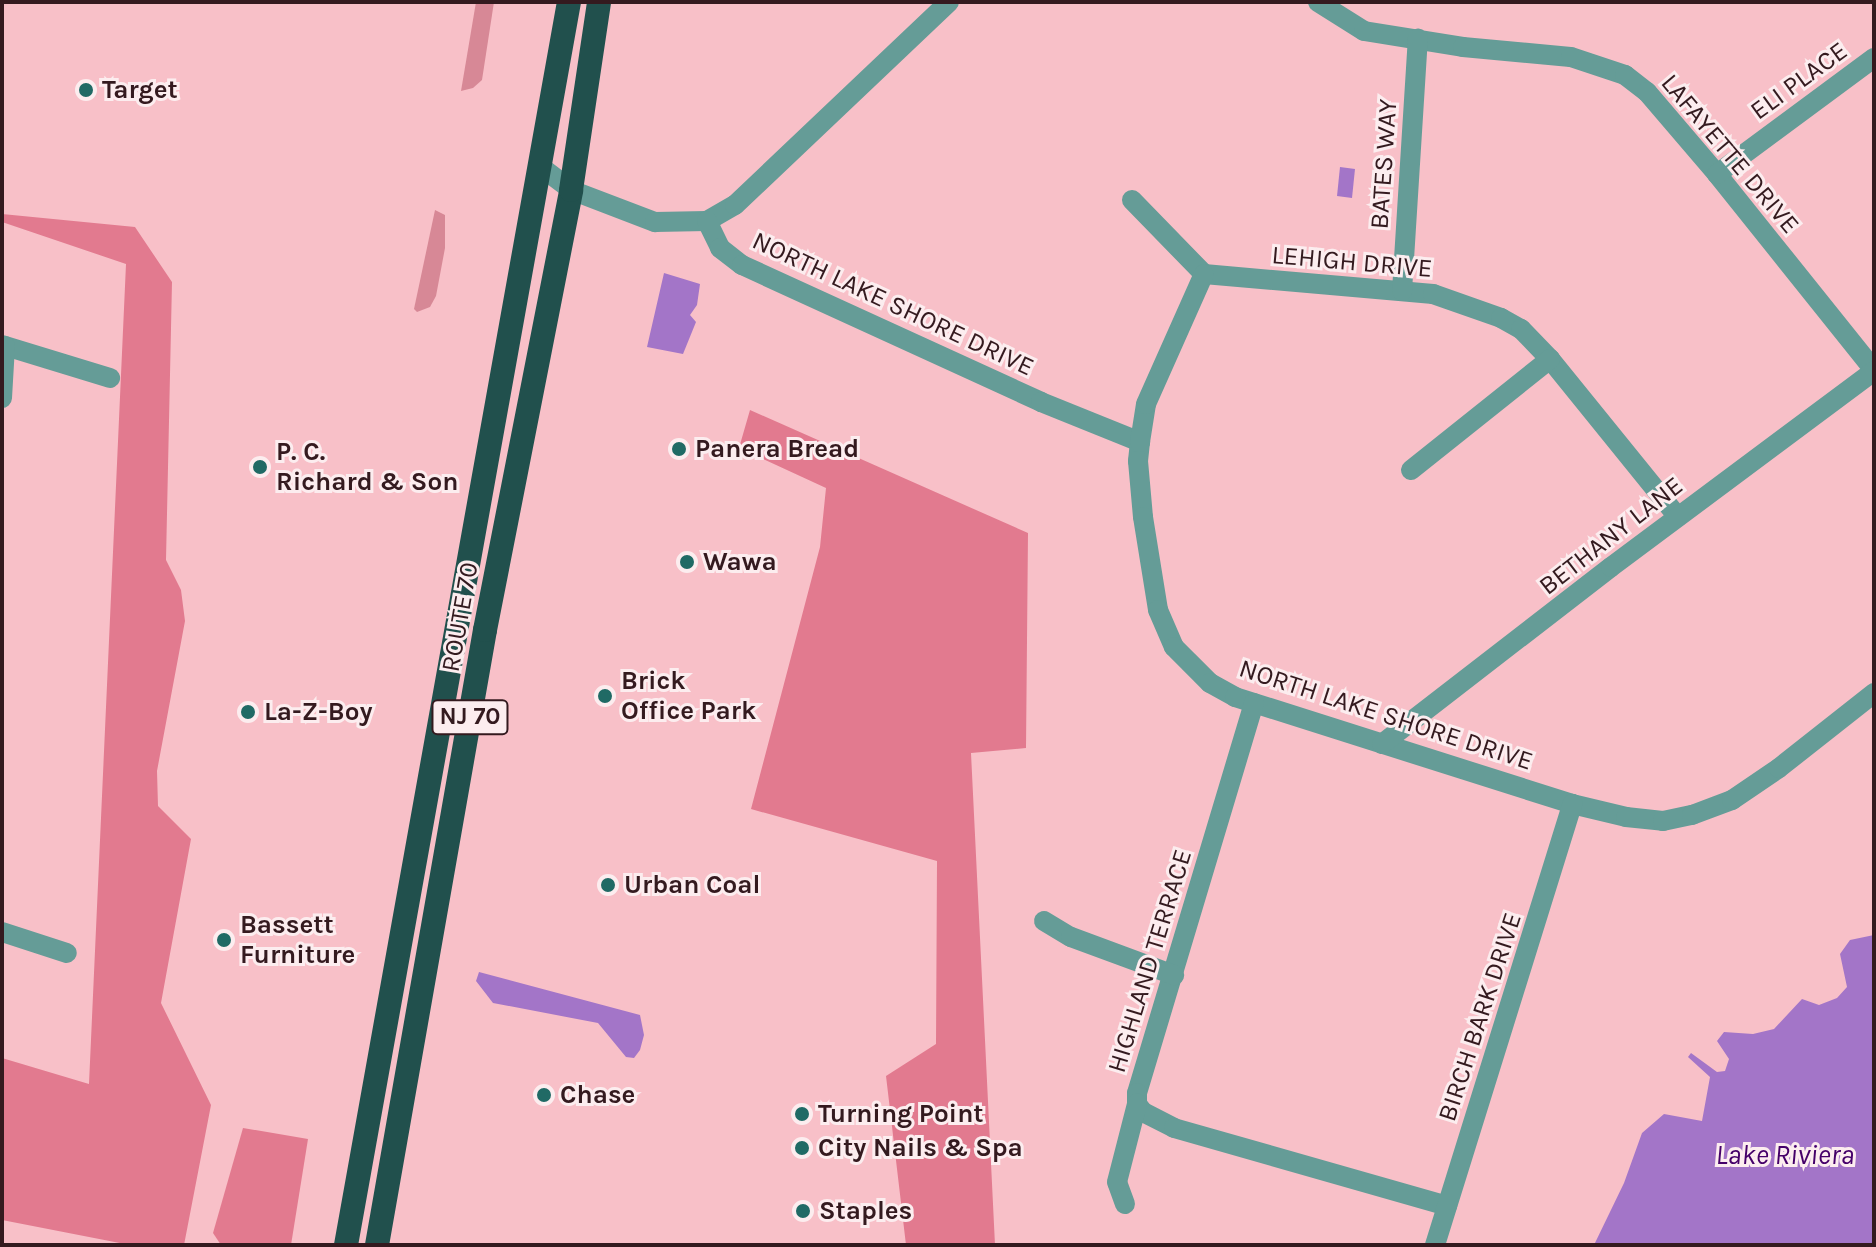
<!DOCTYPE html>
<style>
body{margin:0}
#map{position:relative;width:1876px;height:1247px;overflow:hidden;background:#f8c0c8;font-family:Karla,sans-serif}
div>[style]{position:absolute}
.green>*{inset:0;background:#d78896}
.forest>*{inset:0;background:#e27a8f}
.water>*{inset:0;background:#a375c8}
.minor>*{height:20px;margin:-10px;padding:0 10px;transform-origin:10px;border-radius:10px;background:#659c97}
.highway>*{height:24px;margin:-12px;padding:0 12px;transform-origin:12px;border-radius:12px;background:#21504d}
.dots>*{width:22px;height:22px;translate:-50% -50%;box-sizing:border-box;border:4px solid #fcedef;border-radius:50%}
span{translate:-50% -50%;white-space:nowrap;text-align:center;line-height:1.15;-webkit-text-stroke:6px #fcedef;paint-order:stroke}
.shield-label span{padding:2px 6px;background:#fcedef;border:2px solid;border-radius:6px;-webkit-text-stroke-width:0}
.shield-label{font-size:24px;color:#341a1f;font-weight:700}
.street-label{font-size:26px;color:#341a1f}
.poi-label{font-size:26px;color:#341a1f;font-weight:700}
.left{translate:0 -50%;text-align:left}
.water-label{font-size:28px;color:#450069;font-style:italic}
.frame{position:absolute;inset:0;border:4px solid #341a1f;pointer-events:none}
</style>
<div id="map">
<div class="green">
<div style="clip-path:polygon(476px 2px,494px 2px,482px 80px,473px 88px,461px 91px)"></div>
<div style="clip-path:polygon(435px 210px,445px 215px,445px 248px,436px 296px,430px 307px,417px 312px,414px 309px)"></div>
</div>
<div class="forest">
<div style="clip-path:polygon(2px 214px,135px 227px,172px 282px,166px 560px,181px 590px,185px 621px,157px 771px,158px 806px,191px 839px,161px 1003px,211px 1105px,184px 1245px,130px 1245px,2px 1220px,2px 1058px,89px 1084px,126px 264px,2px 222px)"></div>
<div style="clip-path:polygon(750px 410px,1028px 533px,1026px 748px,971px 753px,995px 1245px,906px 1245px,886px 1076px,936px 1044px,937px 861px,751px 809px,820px 547px,826px 488px,739px 448px)"></div>
<div style="clip-path:polygon(243px 1128px,308px 1139px,291px 1245px,221px 1245px,213px 1233px)"></div>
</div>
<div class="water">
<div style="clip-path:polygon(1340px 167px,1355px 169px,1352px 198px,1337px 196px)"></div>
<div style="clip-path:polygon(664px 273px,700px 284px,697px 305px,690px 315px,696px 322px,683px 354px,647px 347px)"></div>
<div style="clip-path:polygon(1874px 935px,1874px 1245px,1594px 1245px,1624px 1183px,1642px 1133px,1664px 1114px,1702px 1121px,1710px 1077px,1688px 1057px,1691px 1053px,1717px 1072px,1725px 1071px,1729px 1059px,1717px 1041px,1724px 1032px,1753px 1034px,1774px 1029px,1802px 999px,1819px 1005px,1837px 998px,1847px 987px,1840px 954px,1850px 940px)"></div>
<div style="clip-path:polygon(479px 972px,640px 1015px,644px 1035px,640px 1050px,634px 1058px,626px 1057px,598px 1023px,493px 1003px,476px 981px)"></div>
</div>
<div class="minor">
<div style="left:1318px;top:2px;width:54px;rotate:32.2deg"></div>
<div style="left:1364px;top:31px;width:100px;rotate:9.2deg"></div>
<div style="left:1463px;top:47px;width:108px;rotate:5.3deg"></div>
<div style="left:1571px;top:57px;width:57px;rotate:18.4deg"></div>
<div style="left:1625px;top:75px;width:28px;rotate:38deg"></div>
<div style="left:1647px;top:92px;width:108px;rotate:49.5deg"></div>
<div style="left:1717px;top:174px;width:251px;rotate:51.3deg"></div>
<div style="left:541px;top:167px;width:38px;rotate:37deg"></div>
<div style="left:571px;top:190px;width:90px;rotate:20.9deg"></div>
<div style="left:655px;top:222px;width:52px;rotate:-1.1deg"></div>
<div style="left:707px;top:221px;width:32px;rotate:-30deg"></div>
<div style="left:735px;top:205px;width:295px;rotate:-43.5deg"></div>
<div style="left:1717px;top:174px;width:195px;rotate:-36.5deg"></div>
<div style="left:1132px;top:200px;width:103px;rotate:45.8deg"></div>
<div style="left:707px;top:221px;width:30px;rotate:64deg"></div>
<div style="left:720px;top:248px;width:28px;rotate:38deg"></div>
<div style="left:742px;top:265px;width:329px;rotate:24.6deg"></div>
<div style="left:1041px;top:402px;width:107px;rotate:22deg"></div>
<div style="left:1140px;top:442px;width:19px;rotate:96deg"></div>
<div style="left:1138px;top:461px;width:56px;rotate:84.9deg"></div>
<div style="left:1143px;top:517px;width:94px;rotate:80.8deg"></div>
<div style="left:1158px;top:610px;width:40px;rotate:66.6deg"></div>
<div style="left:1174px;top:647px;width:51px;rotate:45deg"></div>
<div style="left:1210px;top:683px;width:29px;rotate:29deg"></div>
<div style="left:1235px;top:697px;width:354px;rotate:17.6deg"></div>
<div style="left:1572px;top:804px;width:56px;rotate:13.5deg"></div>
<div style="left:1626px;top:817px;width:37px;rotate:6deg"></div>
<div style="left:1663px;top:821px;width:30px;rotate:-12deg"></div>
<div style="left:1692px;top:815px;width:43px;rotate:-20.6deg"></div>
<div style="left:1732px;top:800px;width:57px;rotate:-34.2deg"></div>
<div style="left:1779px;top:768px;width:121px;rotate:-38.3deg"></div>
<div style="left:1204px;top:274px;width:230px;rotate:5deg"></div>
<div style="left:1433px;top:294px;width:72px;rotate:19.4deg"></div>
<div style="left:1501px;top:318px;width:23px;rotate:29deg"></div>
<div style="left:1521px;top:329px;width:42px;rotate:46deg"></div>
<div style="left:1550px;top:359px;width:203px;rotate:51deg"></div>
<div style="left:1402px;top:291px;width:253px;rotate:-86.4deg"></div>
<div style="left:2px;top:345px;width:113px;rotate:17deg"></div>
<div style="left:2px;top:398px;width:52px;rotate:-86.7deg"></div>
<div style="left:1140px;top:442px;width:38px;rotate:-81deg"></div>
<div style="left:1146px;top:404px;width:142px;rotate:-66deg"></div>
<div style="left:1411px;top:470px;width:178px;rotate:-38.6deg"></div>
<div style="left:1254px;top:703px;width:407px;rotate:106.7deg"></div>
<div style="left:1137px;top:1093px;width:11px;rotate:90deg"></div>
<div style="left:1137px;top:1104px;width:10px;rotate:53deg"></div>
<div style="left:1143px;top:1112px;width:35px;rotate:27deg"></div>
<div style="left:1174px;top:1128px;width:284px;rotate:15.9deg"></div>
<div style="left:1382px;top:744px;width:289px;rotate:-37.7deg"></div>
<div style="left:1611px;top:567px;width:328px;rotate:-36.7deg"></div>
<div style="left:1044px;top:921px;width:31px;rotate:31deg"></div>
<div style="left:1071px;top:937px;width:110px;rotate:20.3deg"></div>
<div style="left:2px;top:932px;width:68px;rotate:17.9deg"></div>
<div style="left:1125px;top:1204px;width:23px;rotate:-110deg"></div>
<div style="left:1117px;top:1182px;width:81px;rotate:-75.6deg"></div>
<div style="left:1435px;top:1245px;width:462px;rotate:-72.7deg"></div>
</div>
<div class="highway">
<div style="left:346px;top:1245px;width:1263px;rotate:-79.83deg"></div>
<div style="left:377px;top:1245px;width:624px;rotate:-80.04deg"></div>
<div style="left:485px;top:630px;width:448px;rotate:-78.9deg"></div>
<div style="left:571px;top:190px;width:190px;rotate:-81.5deg"></div>
</div>
<div class="dots">
<div style="left:86px;top:90px;background:#206a65"></div>
<div style="left:679px;top:449px;background:#206a65"></div>
<div style="left:260px;top:467px;background:#206a65"></div>
<div style="left:687px;top:562px;background:#206a65"></div>
<div style="left:605px;top:696px;background:#206a65"></div>
<div style="left:248px;top:712px;background:#206a65"></div>
<div style="left:608px;top:885px;background:#206a65"></div>
<div style="left:224px;top:940px;background:#206a65"></div>
<div style="left:544px;top:1095px;background:#206a65"></div>
<div style="left:802px;top:1114px;background:#206a65"></div>
<div style="left:802px;top:1148px;background:#206a65"></div>
<div style="left:803px;top:1211px;background:#206a65"></div>
</div>
<div class="shield-label">
<span style="left:470px;top:717px">NJ 70</span>
</div>
<div class="street-label">
<span style="left:1799px;top:81px;rotate:-36deg">ELI PLACE</span>
<span style="left:1730px;top:154px;rotate:50deg">LAFAYETTE DRIVE</span>
<span style="left:1384px;top:164px;rotate:-86deg">BATES WAY</span>
<span style="left:1352px;top:262px;rotate:5deg">LEHIGH DRIVE</span>
<span style="left:893px;top:304px;rotate:25deg">NORTH LAKE SHORE DRIVE</span>
<span style="left:1611px;top:536px;rotate:-38deg">BETHANY LANE</span>
<span style="left:460px;top:617px;rotate:-80deg">ROUTE 70</span>
<span style="left:1386px;top:715px;rotate:18deg">NORTH LAKE SHORE DRIVE</span>
<span style="left:1150px;top:961px;rotate:-73deg">HIGHLAND TERRACE</span>
<span style="left:1480px;top:1017px;rotate:-72deg">BIRCH BARK DRIVE</span>
</div>
<div class="poi-label">
<span class="left" style="left:102px;top:90px">Target</span>
<span class="left" style="left:695px;top:449px">Panera Bread</span>
<span class="left" style="left:276px;top:467px">P. C.<br>Richard &amp; Son</span>
<span class="left" style="left:703px;top:562px">Wawa</span>
<span class="left" style="left:621px;top:696px">Brick<br>Office Park</span>
<span class="left" style="left:264px;top:712px">La-Z-Boy</span>
<span class="left" style="left:624px;top:885px">Urban Coal</span>
<span class="left" style="left:240px;top:940px">Bassett<br>Furniture</span>
<span class="left" style="left:560px;top:1095px">Chase</span>
<span class="left" style="left:818px;top:1114px">Turning Point</span>
<span class="left" style="left:818px;top:1148px">City Nails &amp; Spa</span>
<span class="left" style="left:819px;top:1211px">Staples</span>
</div>
<div class="water-label">
<span style="left:1785px;top:1155px">Lake Riviera</span>
</div>
<div class="frame"></div>
</div>
